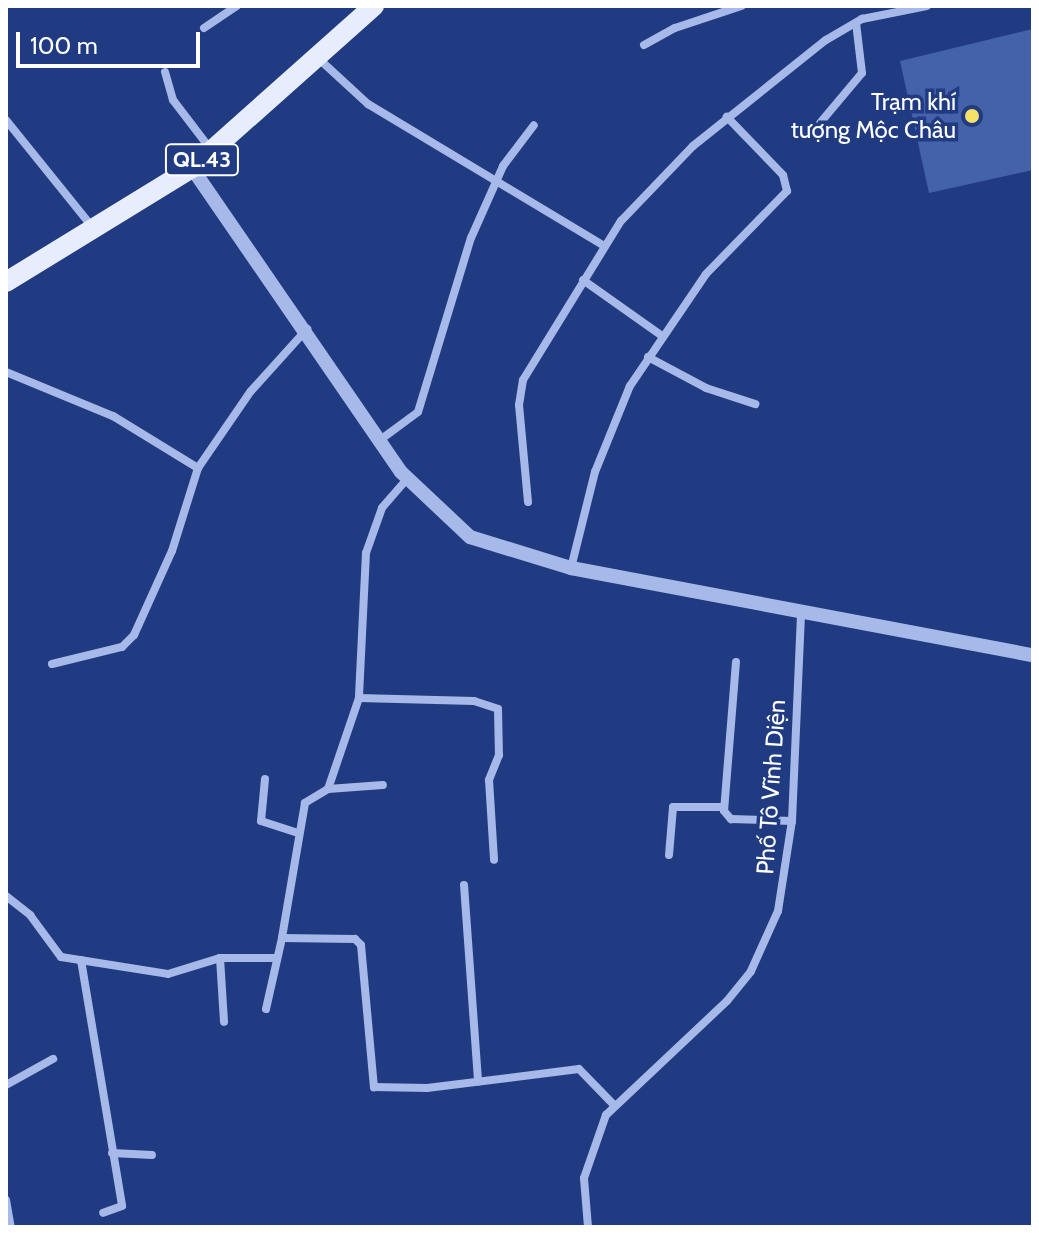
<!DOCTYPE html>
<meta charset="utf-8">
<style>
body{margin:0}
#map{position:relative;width:1039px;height:1233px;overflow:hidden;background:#203b81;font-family:Cabin,sans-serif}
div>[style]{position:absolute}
.building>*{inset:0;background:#4462a8}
.minor>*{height:8px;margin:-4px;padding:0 4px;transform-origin:4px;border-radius:4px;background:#a6b9e8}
.tertiary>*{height:14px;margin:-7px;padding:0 7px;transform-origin:7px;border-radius:7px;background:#a6b9e8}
.primary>*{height:20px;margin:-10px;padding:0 10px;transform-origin:10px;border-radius:10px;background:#e8edfe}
.dots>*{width:22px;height:22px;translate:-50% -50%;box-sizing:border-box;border:4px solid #203b81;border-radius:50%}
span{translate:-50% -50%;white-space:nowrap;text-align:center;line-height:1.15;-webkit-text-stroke:7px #203b81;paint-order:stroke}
.shield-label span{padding:2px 6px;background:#203b81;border:2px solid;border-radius:6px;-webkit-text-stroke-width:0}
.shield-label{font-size:22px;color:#fff;font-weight:700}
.poi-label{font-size:24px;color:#fff}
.right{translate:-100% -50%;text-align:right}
.street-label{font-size:24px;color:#fff}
.frame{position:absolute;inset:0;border:8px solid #fff;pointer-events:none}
.scale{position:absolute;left:16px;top:32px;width:184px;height:36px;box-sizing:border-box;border:4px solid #fff;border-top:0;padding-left:10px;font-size:24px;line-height:28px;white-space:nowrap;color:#fff;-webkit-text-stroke:6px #203b81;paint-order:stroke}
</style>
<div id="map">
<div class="building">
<div style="clip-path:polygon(1033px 29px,1033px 170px,929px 193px,900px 61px)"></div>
</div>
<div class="minor">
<div style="left:204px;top:28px;width:40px;rotate:-34deg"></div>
<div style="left:644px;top:45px;width:35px;rotate:-29deg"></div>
<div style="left:675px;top:28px;width:70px;rotate:-18.4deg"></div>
<div style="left:319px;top:59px;width:67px;rotate:42.6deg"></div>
<div style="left:368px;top:104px;width:275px;rotate:31deg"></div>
<div style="left:165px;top:72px;width:29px;rotate:74deg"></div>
<div style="left:173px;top:100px;width:64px;rotate:52.6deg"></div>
<div style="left:6px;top:120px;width:140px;rotate:51.1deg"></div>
<div style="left:820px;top:123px;width:65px;rotate:-50deg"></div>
<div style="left:862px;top:73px;width:50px;rotate:-96.8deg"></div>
<div style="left:583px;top:280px;width:97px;rotate:35.3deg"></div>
<div style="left:648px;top:357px;width:66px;rotate:28.1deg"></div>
<div style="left:706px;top:388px;width:52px;rotate:18.1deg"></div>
<div style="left:6px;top:372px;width:116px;rotate:22.4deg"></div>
<div style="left:113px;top:416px;width:100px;rotate:31.5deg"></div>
<div style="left:380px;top:440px;width:47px;rotate:-36.4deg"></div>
<div style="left:418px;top:412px;width:182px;rotate:-73.1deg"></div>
<div style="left:471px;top:238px;width:79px;rotate:-66deg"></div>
<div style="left:503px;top:166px;width:51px;rotate:-52.9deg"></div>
<div style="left:407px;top:479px;width:38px;rotate:131deg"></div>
<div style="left:382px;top:508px;width:48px;rotate:109.6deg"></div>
<div style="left:366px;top:553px;width:145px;rotate:92.8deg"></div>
<div style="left:359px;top:698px;width:96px;rotate:108.8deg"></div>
<div style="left:328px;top:789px;width:27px;rotate:149deg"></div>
<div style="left:305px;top:803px;width:137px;rotate:99.7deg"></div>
<div style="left:282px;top:938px;width:73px;rotate:0.8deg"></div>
<div style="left:355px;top:939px;width:8px;rotate:45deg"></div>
<div style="left:361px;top:945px;width:143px;rotate:84.8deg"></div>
<div style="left:374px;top:1087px;width:53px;rotate:1.1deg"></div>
<div style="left:427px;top:1088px;width:153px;rotate:-7.1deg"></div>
<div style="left:579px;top:1069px;width:50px;rotate:45.8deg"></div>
<div style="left:528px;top:502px;width:97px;rotate:-95.3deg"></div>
<div style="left:519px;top:405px;width:25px;rotate:-81deg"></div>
<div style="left:523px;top:380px;width:187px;rotate:-58.4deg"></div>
<div style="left:621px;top:221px;width:104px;rotate:-46.2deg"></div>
<div style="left:693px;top:146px;width:170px;rotate:-38.6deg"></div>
<div style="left:826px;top:40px;width:42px;rotate:-30.3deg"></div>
<div style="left:862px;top:19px;width:66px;rotate:-11.3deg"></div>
<div style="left:571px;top:568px;width:99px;rotate:-76deg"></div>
<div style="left:595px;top:472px;width:93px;rotate:-67.9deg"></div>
<div style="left:630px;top:386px;width:135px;rotate:-55.8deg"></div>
<div style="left:706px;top:274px;width:116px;rotate:-45.7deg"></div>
<div style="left:787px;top:191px;width:16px;rotate:-104deg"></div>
<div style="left:783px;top:175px;width:81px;rotate:-134deg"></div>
<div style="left:736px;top:662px;width:149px;rotate:94.6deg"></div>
<div style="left:724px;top:811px;width:11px;rotate:49deg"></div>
<div style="left:731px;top:819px;width:61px;rotate:1.9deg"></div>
<div style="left:52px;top:664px;width:72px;rotate:-13.7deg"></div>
<div style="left:122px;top:647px;width:17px;rotate:-45deg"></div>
<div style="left:134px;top:635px;width:92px;rotate:-65.7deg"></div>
<div style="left:172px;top:551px;width:87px;rotate:-72.6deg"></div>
<div style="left:198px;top:468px;width:93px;rotate:-55.5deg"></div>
<div style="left:251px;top:391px;width:84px;rotate:-47.9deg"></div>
<div style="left:359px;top:698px;width:115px;rotate:1.5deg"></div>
<div style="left:474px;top:701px;width:25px;rotate:18deg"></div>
<div style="left:498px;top:709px;width:46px;rotate:88.8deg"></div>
<div style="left:499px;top:755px;width:27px;rotate:112deg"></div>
<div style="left:489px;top:780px;width:80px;rotate:86.4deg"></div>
<div style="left:265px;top:779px;width:42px;rotate:95.4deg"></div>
<div style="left:261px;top:821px;width:39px;rotate:18deg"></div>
<div style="left:328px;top:789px;width:55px;rotate:-4.2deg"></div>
<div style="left:669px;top:855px;width:48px;rotate:-85.2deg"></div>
<div style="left:673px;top:807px;width:51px"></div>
<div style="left:464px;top:885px;width:197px;rotate:85.9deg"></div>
<div style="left:6px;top:896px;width:31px;rotate:38deg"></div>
<div style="left:30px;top:915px;width:52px;rotate:53.6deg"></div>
<div style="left:61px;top:957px;width:108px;rotate:9deg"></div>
<div style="left:168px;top:974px;width:54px;rotate:-17.1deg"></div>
<div style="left:220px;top:958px;width:57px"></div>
<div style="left:220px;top:958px;width:64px;rotate:86.4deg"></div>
<div style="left:81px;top:960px;width:249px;rotate:80.5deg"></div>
<div style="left:122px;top:1206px;width:20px;rotate:160deg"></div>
<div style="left:266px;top:1009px;width:73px;rotate:-77.3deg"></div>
<div style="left:6px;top:1085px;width:54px;rotate:-29deg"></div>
<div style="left:112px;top:1153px;width:40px;rotate:2.9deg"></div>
<div style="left:6px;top:1200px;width:27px;rotate:80deg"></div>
<div style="left:588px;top:1227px;width:49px;rotate:-94.7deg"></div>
<div style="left:584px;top:1178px;width:67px;rotate:-70.8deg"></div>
<div style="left:606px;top:1115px;width:166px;rotate:-43.3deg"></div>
<div style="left:727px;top:1001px;width:38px;rotate:-51deg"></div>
<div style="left:751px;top:971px;width:66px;rotate:-65.8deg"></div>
<div style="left:778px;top:911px;width:91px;rotate:-81.2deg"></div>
<div style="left:792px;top:821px;width:208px;rotate:-87.5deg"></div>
</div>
<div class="tertiary">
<div style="left:192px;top:168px;width:369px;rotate:55.5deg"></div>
<div style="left:401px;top:472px;width:95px;rotate:43.3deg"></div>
<div style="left:470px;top:537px;width:106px;rotate:17.1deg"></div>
<div style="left:571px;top:568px;width:470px;rotate:10.7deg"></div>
</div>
<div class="primary">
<div style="left:6px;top:282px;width:218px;rotate:-31.5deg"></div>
<div style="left:192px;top:168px;width:244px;rotate:-41.7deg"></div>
</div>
<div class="dots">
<div style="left:972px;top:116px;background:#f6e266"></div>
</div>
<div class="shield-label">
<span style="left:202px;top:160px">QL.43</span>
</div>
<div class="poi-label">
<span class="right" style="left:956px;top:116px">Trạm khí<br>tượng Mộc Châu</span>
</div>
<div class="street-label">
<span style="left:771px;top:787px;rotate:-86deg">Phố Tô Vĩnh Diện</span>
</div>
<div class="frame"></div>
<div class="scale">100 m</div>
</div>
